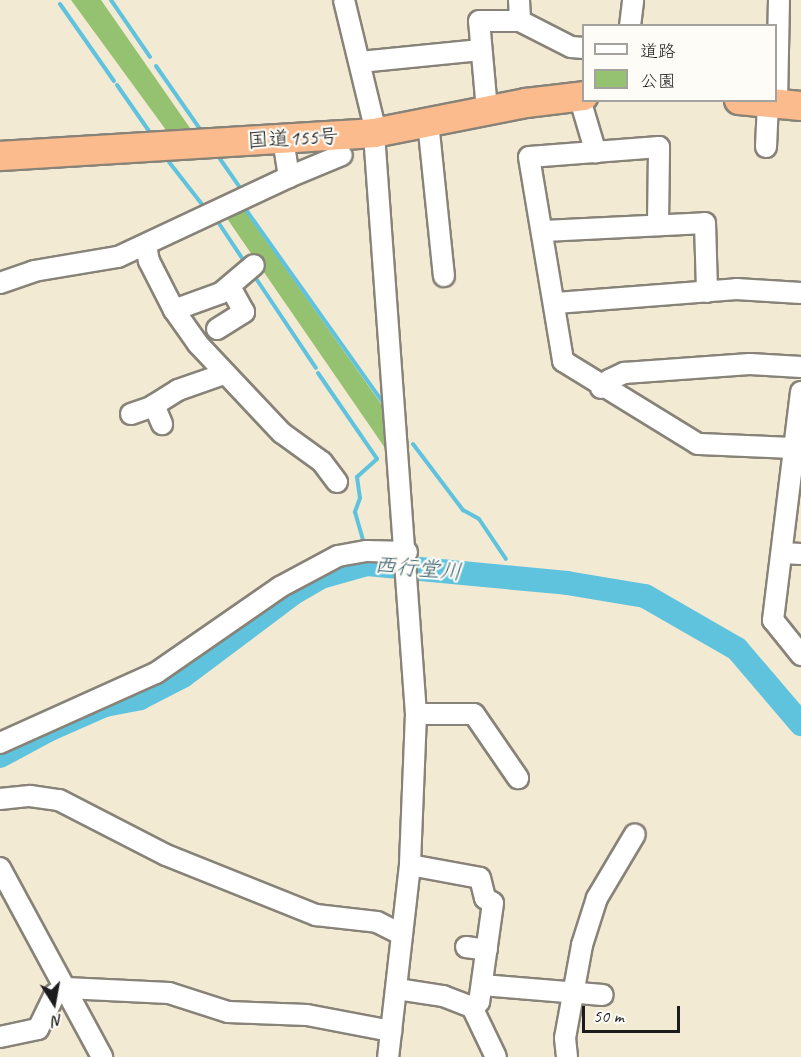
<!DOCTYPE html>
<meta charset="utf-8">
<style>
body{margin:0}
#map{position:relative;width:801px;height:1057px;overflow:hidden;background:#f3ead4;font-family:Caveat,"Klee One",sans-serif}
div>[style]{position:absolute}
.green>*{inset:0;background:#94c271}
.stream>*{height:4px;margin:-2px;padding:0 2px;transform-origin:2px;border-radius:2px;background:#60c3de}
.river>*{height:24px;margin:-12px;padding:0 12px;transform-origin:12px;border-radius:12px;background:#60c3de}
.roads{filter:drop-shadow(2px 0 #888378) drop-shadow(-2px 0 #888378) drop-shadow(0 2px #888378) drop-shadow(0 -2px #888378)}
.minor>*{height:20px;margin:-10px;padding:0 10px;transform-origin:10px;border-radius:10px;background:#fff}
.highway>*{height:28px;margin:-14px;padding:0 14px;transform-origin:14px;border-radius:14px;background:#fbbb8d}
span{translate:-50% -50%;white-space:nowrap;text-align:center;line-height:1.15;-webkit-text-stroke:4.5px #fdfcf7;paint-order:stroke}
.street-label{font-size:21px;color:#1c1c1c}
.water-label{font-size:22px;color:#375f6a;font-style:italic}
.legend{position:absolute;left:582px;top:24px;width:195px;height:78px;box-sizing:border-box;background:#fdfcf7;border:2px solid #a3a29f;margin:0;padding:8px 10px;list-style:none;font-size:18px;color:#1c1c1c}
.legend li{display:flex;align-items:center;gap:12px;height:30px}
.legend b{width:30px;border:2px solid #a3a29f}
.north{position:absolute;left:24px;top:973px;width:60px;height:60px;-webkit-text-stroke:4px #fdfcf7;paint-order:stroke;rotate:169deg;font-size:16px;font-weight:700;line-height:24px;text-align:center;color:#1c1c1c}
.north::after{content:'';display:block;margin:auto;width:21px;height:27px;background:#1c1c1c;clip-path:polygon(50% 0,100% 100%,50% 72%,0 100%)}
.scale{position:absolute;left:582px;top:1006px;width:98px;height:27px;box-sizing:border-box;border:3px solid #1c1c1c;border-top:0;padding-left:8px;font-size:18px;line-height:21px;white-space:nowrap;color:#1c1c1c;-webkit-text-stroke:4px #fdfcf7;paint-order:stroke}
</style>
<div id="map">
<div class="green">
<div style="clip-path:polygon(71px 0,101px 0,190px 128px,166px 130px)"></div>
<div style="clip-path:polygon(243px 208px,384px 408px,385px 448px,226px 217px)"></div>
</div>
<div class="stream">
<div style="left:111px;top:0;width:69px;rotate:55.6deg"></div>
<div style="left:60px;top:4px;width:94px;rotate:55deg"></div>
<div style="left:156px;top:66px;width:77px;rotate:55.1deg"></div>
<div style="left:117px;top:85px;width:56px;rotate:55.2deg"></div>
<div style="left:218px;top:156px;width:40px;rotate:55.1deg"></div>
<div style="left:169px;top:162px;width:58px;rotate:52deg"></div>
<div style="left:244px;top:207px;width:245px;rotate:54.6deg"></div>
<div style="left:218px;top:222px;width:50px;rotate:56.3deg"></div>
<div style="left:253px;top:274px;width:113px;rotate:56.2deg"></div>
<div style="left:318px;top:373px;width:104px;rotate:55.5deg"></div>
<div style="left:377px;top:459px;width:27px;rotate:138deg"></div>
<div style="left:357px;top:477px;width:21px;rotate:82deg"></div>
<div style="left:360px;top:498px;width:15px;rotate:110deg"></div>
<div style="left:355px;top:512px;width:32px;rotate:74deg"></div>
<div style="left:413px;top:444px;width:83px;rotate:52.9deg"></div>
<div style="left:463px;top:510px;width:18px;rotate:29deg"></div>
<div style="left:479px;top:519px;width:48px;rotate:56deg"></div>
</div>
<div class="river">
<div style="left:0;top:756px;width:55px;rotate:-28.4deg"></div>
<div style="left:48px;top:730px;width:62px;rotate:-23.7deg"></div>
<div style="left:105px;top:705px;width:36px;rotate:-11deg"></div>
<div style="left:140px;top:698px;width:48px;rotate:-27.1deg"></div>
<div style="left:183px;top:676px;width:140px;rotate:-36.9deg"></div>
<div style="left:295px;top:592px;width:30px;rotate:-30deg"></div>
<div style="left:321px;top:577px;width:48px;rotate:-15.8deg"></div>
<div style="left:367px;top:564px;width:201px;rotate:5.4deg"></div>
<div style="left:567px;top:583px;width:79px;rotate:9.5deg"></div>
<div style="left:645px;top:596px;width:106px;rotate:29.9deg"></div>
<div style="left:737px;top:649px;width:99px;rotate:49.5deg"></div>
</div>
<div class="roads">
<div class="minor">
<div style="left:344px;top:0;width:123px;rotate:76.4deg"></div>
<div style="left:373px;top:120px;width:596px;rotate:85.86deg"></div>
<div style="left:416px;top:714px;width:151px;rotate:92.3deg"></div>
<div style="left:410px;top:865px;width:193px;rotate:96.5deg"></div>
<div style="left:519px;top:0;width:21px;rotate:87deg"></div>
<div style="left:630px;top:26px;width:26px;rotate:-83deg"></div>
<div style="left:360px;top:62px;width:121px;rotate:-5.7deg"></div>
<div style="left:579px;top:96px;width:59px;rotate:73.4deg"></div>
<div style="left:777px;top:103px;width:103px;rotate:-88.9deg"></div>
<div style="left:487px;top:110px;width:89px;rotate:-95.1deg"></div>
<div style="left:479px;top:21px;width:41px"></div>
<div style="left:520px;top:21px;width:57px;rotate:27deg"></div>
<div style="left:571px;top:47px;width:13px;rotate:4deg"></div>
<div style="left:428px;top:122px;width:155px;rotate:84.1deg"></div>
<div style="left:766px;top:147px;width:44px;rotate:-87.4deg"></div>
<div style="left:289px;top:177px;width:57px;rotate:-22.5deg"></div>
<div style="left:658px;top:223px;width:76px;rotate:-89.2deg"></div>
<div style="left:659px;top:147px;width:130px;rotate:175.6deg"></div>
<div style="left:529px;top:157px;width:207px;rotate:80.5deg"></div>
<div style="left:563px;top:361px;width:158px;rotate:31.6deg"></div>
<div style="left:698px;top:444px;width:96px;rotate:2.4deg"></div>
<div style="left:544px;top:231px;width:161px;rotate:-2.8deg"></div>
<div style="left:705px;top:223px;width:69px;rotate:88.3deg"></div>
<div style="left:146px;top:246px;width:15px;rotate:79deg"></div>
<div style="left:149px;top:261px;width:55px;rotate:63deg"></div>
<div style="left:174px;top:310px;width:42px;rotate:54.8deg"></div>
<div style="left:198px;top:344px;width:122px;rotate:46.7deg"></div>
<div style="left:282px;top:433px;width:49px;rotate:35.9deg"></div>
<div style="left:322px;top:462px;width:25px;rotate:53deg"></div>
<div style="left:0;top:283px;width:36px;rotate:-19deg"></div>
<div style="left:34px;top:271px;width:85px;rotate:-9.5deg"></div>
<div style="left:118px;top:257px;width:189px;rotate:-25.1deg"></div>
<div style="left:289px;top:177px;width:39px;rotate:-99deg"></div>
<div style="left:556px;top:303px;width:181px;rotate:-4.4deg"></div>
<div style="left:736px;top:289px;width:65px;rotate:3.5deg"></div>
<div style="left:174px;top:310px;width:50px;rotate:-19.9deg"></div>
<div style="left:221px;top:293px;width:43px;rotate:-40.3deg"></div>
<div style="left:217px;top:329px;width:32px;rotate:-32deg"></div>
<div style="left:244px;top:312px;width:29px;rotate:-119deg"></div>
<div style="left:601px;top:388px;width:11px;rotate:-45deg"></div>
<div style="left:609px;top:380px;width:17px;rotate:-25deg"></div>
<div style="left:624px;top:373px;width:126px;rotate:-4.1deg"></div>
<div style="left:750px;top:364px;width:51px;rotate:3.4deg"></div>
<div style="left:801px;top:392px;width:230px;rotate:97deg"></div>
<div style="left:773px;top:620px;width:45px;rotate:51.3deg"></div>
<div style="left:154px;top:405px;width:21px;rotate:67deg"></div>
<div style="left:131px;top:414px;width:21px;rotate:-19deg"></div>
<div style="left:151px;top:407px;width:32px;rotate:-32deg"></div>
<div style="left:178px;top:390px;width:49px;rotate:-19.2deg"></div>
<div style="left:782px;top:553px;width:19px;rotate:3deg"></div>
<div style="left:416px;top:714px;width:58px"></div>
<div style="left:474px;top:714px;width:78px;rotate:55.5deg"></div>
<div style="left:0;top:743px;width:171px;rotate:-24.2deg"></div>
<div style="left:156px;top:673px;width:151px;rotate:-34.7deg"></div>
<div style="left:280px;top:587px;width:66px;rotate:-28.1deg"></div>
<div style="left:338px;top:556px;width:29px;rotate:-10deg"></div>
<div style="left:367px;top:551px;width:40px;rotate:1.4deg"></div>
<div style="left:0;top:799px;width:30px;rotate:-6deg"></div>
<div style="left:30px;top:796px;width:29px;rotate:8deg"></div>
<div style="left:59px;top:800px;width:120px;rotate:27.2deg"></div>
<div style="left:166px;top:855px;width:162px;rotate:21.8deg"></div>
<div style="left:316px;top:915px;width:61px;rotate:6.5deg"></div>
<div style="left:377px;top:922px;width:28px;rotate:27deg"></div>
<div style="left:410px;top:865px;width:71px;rotate:10.5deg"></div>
<div style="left:480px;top:878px;width:21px;rotate:76deg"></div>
<div style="left:485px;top:898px;width:9px;rotate:32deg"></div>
<div style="left:493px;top:903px;width:100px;rotate:98deg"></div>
<div style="left:479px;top:1002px;width:9px;rotate:144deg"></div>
<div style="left:0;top:868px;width:215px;rotate:61.6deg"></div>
<div style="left:466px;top:947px;width:21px;rotate:8deg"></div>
<div style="left:482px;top:985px;width:121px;rotate:4.7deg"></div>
<div style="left:397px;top:989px;width:47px;rotate:8.7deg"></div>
<div style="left:443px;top:996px;width:31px;rotate:21deg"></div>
<div style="left:472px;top:1007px;width:55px;rotate:64.4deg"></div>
<div style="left:0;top:1037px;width:39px;rotate:-12deg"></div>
<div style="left:38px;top:1029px;width:39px;rotate:-64deg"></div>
<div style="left:55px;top:994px;width:13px;rotate:-29deg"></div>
<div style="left:66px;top:988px;width:103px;rotate:2.8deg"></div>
<div style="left:169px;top:993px;width:62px;rotate:17.9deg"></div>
<div style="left:228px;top:1012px;width:79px;rotate:2.2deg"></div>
<div style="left:307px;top:1015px;width:86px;rotate:10.8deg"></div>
<div style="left:567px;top:1057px;width:19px;rotate:-96deg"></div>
<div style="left:565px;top:1038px;width:95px;rotate:-79.6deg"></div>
<div style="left:582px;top:945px;width:49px;rotate:-72.3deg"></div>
<div style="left:597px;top:898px;width:74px;rotate:-59.3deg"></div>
</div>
<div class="highway">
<div style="left:739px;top:100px;width:62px;rotate:5.5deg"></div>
<div style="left:0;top:156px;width:375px;rotate:-3.5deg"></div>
<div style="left:374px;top:133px;width:155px;rotate:-11.2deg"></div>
<div style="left:526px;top:103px;width:58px;rotate:-6.9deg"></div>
</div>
</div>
<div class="street-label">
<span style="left:293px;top:138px;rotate:-3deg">国道155号</span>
</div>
<div class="water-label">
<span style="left:418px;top:569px;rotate:5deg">西行堂川</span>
</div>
<ul class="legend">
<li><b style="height:8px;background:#fff"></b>道路</li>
<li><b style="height:16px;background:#94c271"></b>公園</li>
</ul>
<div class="north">N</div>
<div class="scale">50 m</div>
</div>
